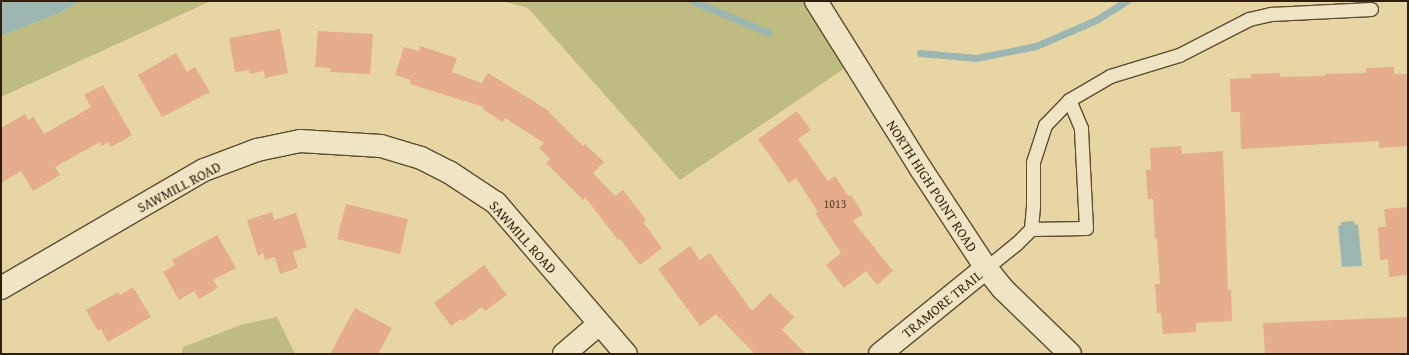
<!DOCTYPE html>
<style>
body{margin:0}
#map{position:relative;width:1409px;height:355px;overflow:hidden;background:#e7d6a4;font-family:"Gentium Book Plus",serif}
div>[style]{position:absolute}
.green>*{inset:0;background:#bebc80}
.water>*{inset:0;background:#9cb6b2}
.stream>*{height:7px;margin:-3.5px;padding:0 3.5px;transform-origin:3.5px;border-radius:3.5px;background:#9cb6b2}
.building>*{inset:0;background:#e5ac8e}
.roads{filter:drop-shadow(1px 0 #5e4c30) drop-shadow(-1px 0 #5e4c30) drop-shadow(0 1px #5e4c30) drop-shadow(0 -1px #5e4c30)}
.lane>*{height:13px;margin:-6.5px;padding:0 6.5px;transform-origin:6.5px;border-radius:6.5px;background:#efe4c4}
.street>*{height:22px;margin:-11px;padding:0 11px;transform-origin:11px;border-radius:11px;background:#efe4c4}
.secondary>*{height:22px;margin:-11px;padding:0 11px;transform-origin:11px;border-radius:11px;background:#efe4c4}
span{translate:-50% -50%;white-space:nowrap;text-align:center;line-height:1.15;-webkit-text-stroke:3.5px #efe4c4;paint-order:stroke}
.number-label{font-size:12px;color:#5d422b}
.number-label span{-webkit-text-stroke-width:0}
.street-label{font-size:14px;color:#301e0a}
.frame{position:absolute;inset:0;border:2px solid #301e0a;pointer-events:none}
</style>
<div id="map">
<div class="green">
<div style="clip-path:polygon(80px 1px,211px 1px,1px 97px,1px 36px,62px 12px)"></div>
<div style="clip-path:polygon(503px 1px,816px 1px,854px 62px,680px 180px,528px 8px)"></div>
<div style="clip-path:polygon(277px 317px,295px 354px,182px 354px,183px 347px,241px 325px)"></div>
</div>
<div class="water">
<div style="clip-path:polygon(1px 1px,80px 1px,62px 12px,1px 36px)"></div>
<div style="clip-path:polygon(1354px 221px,1355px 225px,1358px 224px,1362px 266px,1342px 267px,1338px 226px,1341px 225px,1341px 222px)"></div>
</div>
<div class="stream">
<div style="left:693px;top:1px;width:82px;rotate:22.8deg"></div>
<div style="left:920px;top:53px;width:56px;rotate:5.1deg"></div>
<div style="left:976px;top:58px;width:61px;rotate:-11.3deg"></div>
<div style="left:1036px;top:46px;width:65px;rotate:-23.4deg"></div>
<div style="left:1096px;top:20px;width:36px;rotate:-32deg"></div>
</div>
<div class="building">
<div style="clip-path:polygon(280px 29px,288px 73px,265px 78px,264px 71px,250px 74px,249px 70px,235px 72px,229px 38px)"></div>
<div style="clip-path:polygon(318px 31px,373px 34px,370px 74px,330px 72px,331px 68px,315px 67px)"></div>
<div style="clip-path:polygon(420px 46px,457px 58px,452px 72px,482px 83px,488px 73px,546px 109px,583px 146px,585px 144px,604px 162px,593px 173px,615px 196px,623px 190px,646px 220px,643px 222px,662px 248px,640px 265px,620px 239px,618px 240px,585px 197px,583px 200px,546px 163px,550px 159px,539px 148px,544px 143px,505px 118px,502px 122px,483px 109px,484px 107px,410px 84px,411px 80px,395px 75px,404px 47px,419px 51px)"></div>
<div style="clip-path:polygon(176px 53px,187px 72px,195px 67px,210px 92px,162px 117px,138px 75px)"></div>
<div style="clip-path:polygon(1394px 67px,1394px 74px,1408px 74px,1408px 146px,1379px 148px,1379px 141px,1241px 149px,1240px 112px,1231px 112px,1230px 79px,1251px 78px,1251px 74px,1280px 73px,1280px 77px,1325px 76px,1325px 74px,1366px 73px,1366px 68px)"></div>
<div style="clip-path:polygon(103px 85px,132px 135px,111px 147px,108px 142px,102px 146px,100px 142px,55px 167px,60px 175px,33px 191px,21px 171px,1px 183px,1px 128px,25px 114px,28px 120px,34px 117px,44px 134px,91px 107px,84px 95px)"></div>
<div style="clip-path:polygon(797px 111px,811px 130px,798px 139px,828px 181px,835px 176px,848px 196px,851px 195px,863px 214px,853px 221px,893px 271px,877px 285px,866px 271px,844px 288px,826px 265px,841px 253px,815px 213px,818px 212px,796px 178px,789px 183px,758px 139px)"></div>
<div style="clip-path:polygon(1181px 146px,1182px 154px,1223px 151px,1228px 290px,1231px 289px,1232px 321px,1196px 323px,1196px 332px,1163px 334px,1161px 313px,1157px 313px,1155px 284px,1160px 284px,1157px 238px,1155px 239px,1153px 199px,1148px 199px,1146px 170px,1151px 170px,1150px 148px)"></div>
<div style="clip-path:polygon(346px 204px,408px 219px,400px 254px,337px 239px)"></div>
<div style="clip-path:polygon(1408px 207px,1408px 275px,1389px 277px,1388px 259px,1380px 260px,1378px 227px,1386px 227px,1384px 209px)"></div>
<div style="clip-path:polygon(272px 212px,274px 220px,296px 213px,307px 247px,293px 252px,298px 268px,280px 274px,275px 257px,265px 260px,263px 253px,258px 256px,247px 220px)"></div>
<div style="clip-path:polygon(217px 235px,236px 268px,213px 280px,218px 288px,199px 299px,194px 291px,179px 300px,163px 272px,175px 265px,172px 260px)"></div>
<div style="clip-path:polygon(690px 246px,700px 260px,710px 253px,752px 311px,770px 293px,794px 317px,782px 330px,806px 354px,755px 354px,716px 314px,700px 326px,658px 269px)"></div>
<div style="clip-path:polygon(484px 265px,507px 295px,485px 311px,482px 307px,463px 321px,461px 319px,451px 326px,434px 303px)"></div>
<div style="clip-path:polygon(133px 287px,151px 317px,108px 342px,101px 329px,98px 331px,86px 310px,118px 292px,120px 295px)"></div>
<div style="clip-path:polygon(355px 308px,392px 328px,378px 354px,330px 354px)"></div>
<div style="clip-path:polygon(1408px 317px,1408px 354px,1265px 354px,1263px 323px)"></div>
</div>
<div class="roads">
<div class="lane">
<div style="left:1031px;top:229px;width:55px;rotate:-1deg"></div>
<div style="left:1086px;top:228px;width:100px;rotate:-92.9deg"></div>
<div style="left:1081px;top:128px;width:30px;rotate:-113deg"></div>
<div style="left:986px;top:268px;width:38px;rotate:-39deg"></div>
<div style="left:1016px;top:244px;width:21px;rotate:-45deg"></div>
<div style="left:1031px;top:229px;width:23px;rotate:-85deg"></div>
<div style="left:1033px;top:206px;width:44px;rotate:-90deg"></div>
<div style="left:1033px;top:162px;width:39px;rotate:-72deg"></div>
<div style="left:1045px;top:125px;width:35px;rotate:-46deg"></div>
<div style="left:1069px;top:100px;width:48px;rotate:-30.3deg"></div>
<div style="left:1110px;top:76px;width:72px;rotate:-16.9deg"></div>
<div style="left:1179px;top:55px;width:79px;rotate:-27.2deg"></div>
<div style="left:1249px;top:19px;width:23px;rotate:-13deg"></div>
<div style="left:1271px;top:14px;width:100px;rotate:-2.9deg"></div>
</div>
<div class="street">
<div style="left:1px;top:288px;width:235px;rotate:-30.2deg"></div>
<div style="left:204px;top:170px;width:57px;rotate:-20.7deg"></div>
<div style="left:257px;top:150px;width:44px;rotate:-11.8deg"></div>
<div style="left:300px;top:141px;width:81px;rotate:3.5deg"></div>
<div style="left:381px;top:146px;width:42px;rotate:16.7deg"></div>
<div style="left:421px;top:158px;width:31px;rotate:27deg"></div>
<div style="left:449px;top:172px;width:56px;rotate:33.4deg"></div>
<div style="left:496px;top:203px;width:199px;rotate:49.3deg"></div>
<div style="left:564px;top:354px;width:46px;rotate:-40.6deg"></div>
<div style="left:880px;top:354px;width:136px;rotate:-39.1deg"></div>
</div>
<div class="secondary">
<div style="left:816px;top:1px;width:198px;rotate:58deg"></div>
<div style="left:921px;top:169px;width:118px;rotate:56.7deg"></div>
<div style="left:986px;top:268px;width:27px;rotate:51deg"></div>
<div style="left:1003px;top:289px;width:93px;rotate:44.1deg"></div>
</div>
</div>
<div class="number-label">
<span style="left:835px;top:204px">1013</span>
</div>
<div class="street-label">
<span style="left:932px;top:186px;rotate:57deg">NORTH HIGH POINT ROAD</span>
<span style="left:179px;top:187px;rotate:-28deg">SAWMILL ROAD</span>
<span style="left:523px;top:237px;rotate:48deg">SAWMILL ROAD</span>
<span style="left:942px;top:304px;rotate:-39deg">TRAMORE TRAIL</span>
</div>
<div class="frame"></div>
</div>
